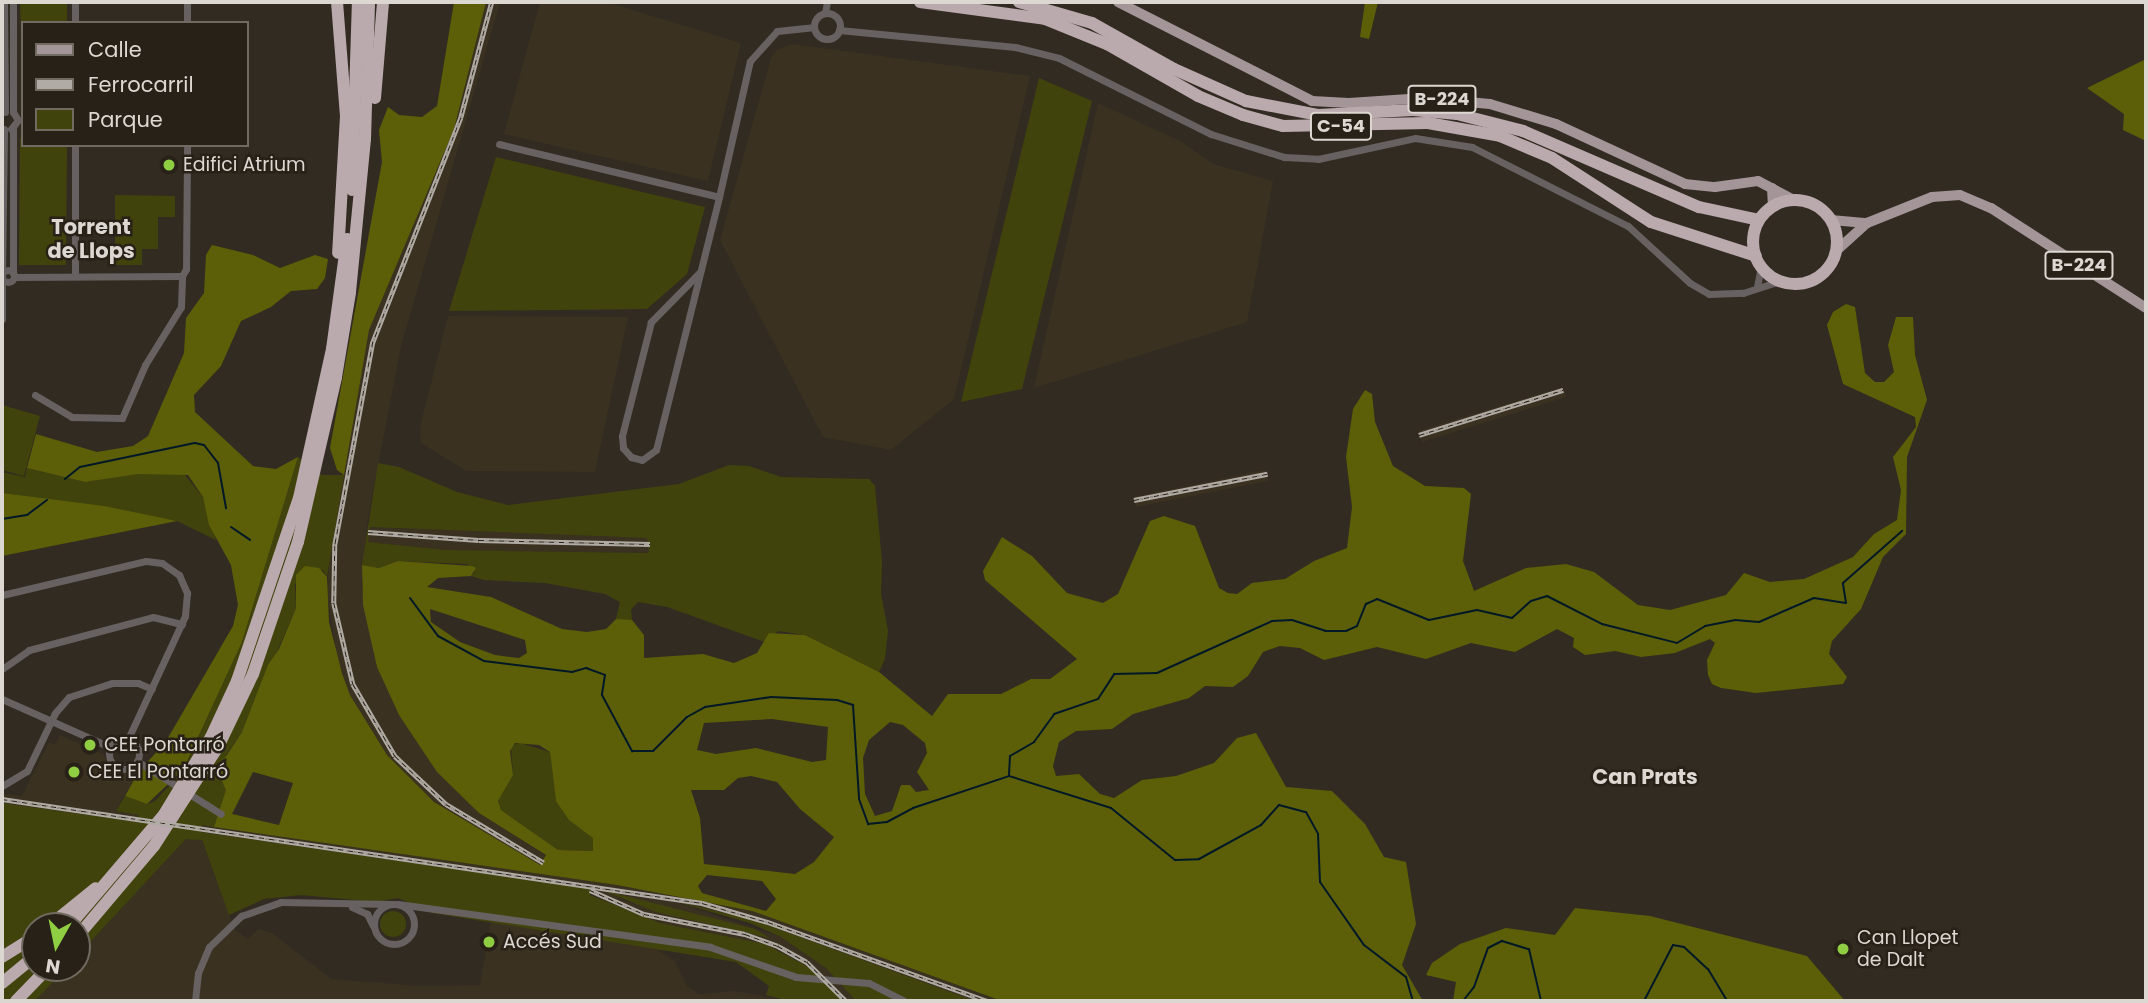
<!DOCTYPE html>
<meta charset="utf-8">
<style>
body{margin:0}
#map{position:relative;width:2148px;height:1003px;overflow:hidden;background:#322b21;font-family:Poppins,sans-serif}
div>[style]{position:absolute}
.built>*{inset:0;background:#3b3121}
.green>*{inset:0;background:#41430d}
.round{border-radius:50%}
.forest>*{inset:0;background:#5c5f07}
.stream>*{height:2px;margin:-1px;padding:0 1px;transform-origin:1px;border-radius:1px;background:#021826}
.street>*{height:7px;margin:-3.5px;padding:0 3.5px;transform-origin:3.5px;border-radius:3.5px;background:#686162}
.street>.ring{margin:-3.5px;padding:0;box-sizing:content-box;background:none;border:7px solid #686162;border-radius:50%}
.primary>*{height:10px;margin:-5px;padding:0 5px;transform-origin:5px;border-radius:5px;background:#a39598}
.highway>*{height:12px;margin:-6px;padding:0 6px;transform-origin:6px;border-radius:6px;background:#baa9ad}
.highway>.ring{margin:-6px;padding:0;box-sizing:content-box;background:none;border:12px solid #baa9ad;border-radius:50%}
.rail>*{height:4.5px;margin-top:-2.25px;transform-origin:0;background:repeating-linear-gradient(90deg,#282117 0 5px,#b0aba4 0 10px);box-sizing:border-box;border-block:2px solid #b0aba4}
.dots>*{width:19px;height:19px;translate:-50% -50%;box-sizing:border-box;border:4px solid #282117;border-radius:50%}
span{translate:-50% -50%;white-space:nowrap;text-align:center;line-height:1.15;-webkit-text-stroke:5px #282117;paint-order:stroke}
.shield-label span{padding:2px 5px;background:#282117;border:2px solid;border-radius:5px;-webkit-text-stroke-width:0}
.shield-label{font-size:18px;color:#dcd7d1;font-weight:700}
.poi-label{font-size:19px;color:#dcd7d1}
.left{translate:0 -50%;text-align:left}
.neighbourhood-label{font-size:21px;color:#dcd7d1;font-weight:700}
.frame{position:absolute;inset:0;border:4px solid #dcd7d1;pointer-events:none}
.legend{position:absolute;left:21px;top:21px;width:228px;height:126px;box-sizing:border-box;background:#282117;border:2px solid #706a61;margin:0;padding:9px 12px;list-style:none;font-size:21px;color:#dcd7d1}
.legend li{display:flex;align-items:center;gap:14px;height:35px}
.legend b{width:35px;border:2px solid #706a61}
.north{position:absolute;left:21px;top:912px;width:70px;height:70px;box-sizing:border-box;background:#282117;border:2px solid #706a61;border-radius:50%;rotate:189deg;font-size:19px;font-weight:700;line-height:28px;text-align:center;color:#dcd7d1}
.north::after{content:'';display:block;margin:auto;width:24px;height:32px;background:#8fcd42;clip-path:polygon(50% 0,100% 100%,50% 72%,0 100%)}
</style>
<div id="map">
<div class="built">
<div style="clip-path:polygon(486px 2px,500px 2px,401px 346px,368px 517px,361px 585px,377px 667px,399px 715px,479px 813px,546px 856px,540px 866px,434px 802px,387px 755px,350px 695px,337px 656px,327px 593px,330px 547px,369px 330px,454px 129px)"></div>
<div style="clip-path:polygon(540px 2px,606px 2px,741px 43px,708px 181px,504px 134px)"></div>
<div style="clip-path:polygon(792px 44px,1030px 76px,954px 399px,891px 450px,823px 437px,720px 240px,771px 58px,777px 50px)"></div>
<div style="clip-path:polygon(1098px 103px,1180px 141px,1213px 164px,1273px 181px,1247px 322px,1034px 388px)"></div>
<div style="clip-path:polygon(448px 316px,628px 317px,595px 472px,466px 471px,421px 443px,420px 427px)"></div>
<div style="clip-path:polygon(1563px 387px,1566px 397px,1422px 442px,1418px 431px)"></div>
<div style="clip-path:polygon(1265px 470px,1268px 481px,1136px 507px,1134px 497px)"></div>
<div style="clip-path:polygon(369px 527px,648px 538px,650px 553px,446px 550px,367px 542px)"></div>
<div style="clip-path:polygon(60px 735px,104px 755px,108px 768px,118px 774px,139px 771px,116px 810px,139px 815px,139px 822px,2px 803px,2px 794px,22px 796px,49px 742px,55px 745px)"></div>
<div style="clip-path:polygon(evenodd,202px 825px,617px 885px,752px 911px,1002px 1001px,975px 1001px,754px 920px,672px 901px,781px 937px,826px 968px,856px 1001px,842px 1001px,790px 955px,765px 944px,660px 923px,590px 894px,592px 889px,201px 832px,202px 825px,616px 892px,647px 905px,755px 929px,766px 936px,621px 900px,616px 892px)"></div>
<div style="clip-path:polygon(186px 839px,201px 839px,235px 930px,248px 939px,259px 929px,272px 933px,331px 979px,419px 986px,480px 985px,491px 919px,652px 946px,675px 961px,687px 986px,699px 994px,735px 991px,789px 1001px,35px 1001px,66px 968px,77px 968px,77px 956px)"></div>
</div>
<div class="green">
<div style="clip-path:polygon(20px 2px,67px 2px,67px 23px,23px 23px,23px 104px)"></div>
<div style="clip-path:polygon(1039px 78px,1092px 101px,1022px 389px,961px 402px)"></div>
<div style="clip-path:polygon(20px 137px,23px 145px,67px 145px,66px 265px,19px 265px)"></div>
<div style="clip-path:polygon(496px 157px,705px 207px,687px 274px,647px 309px,449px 311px)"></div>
<div style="clip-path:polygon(115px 195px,175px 196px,175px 217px,158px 217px,158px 249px,142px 249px,142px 265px,115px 265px)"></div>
<div style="clip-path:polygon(2px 405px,40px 416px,24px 476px,2px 470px)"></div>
<div style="clip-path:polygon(298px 457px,322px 475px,344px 475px,327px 577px,323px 570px,295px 584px,296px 608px,242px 732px,226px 755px,221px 782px,227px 790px,214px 827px,202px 825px,201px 832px,592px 889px,590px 895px,660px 923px,765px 944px,812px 969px,842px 1001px,789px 1001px,766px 995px,769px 986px,736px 962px,432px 913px,398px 898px,376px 902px,301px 895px,264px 899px,229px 915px,202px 840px,186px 839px,77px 956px,77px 926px,35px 926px,35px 968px,66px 968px,35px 1001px,2px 1001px,2px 803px,138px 822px,139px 815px,116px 811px,125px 796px,147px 804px,155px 801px,183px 771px,242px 642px)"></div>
<div style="clip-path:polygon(evenodd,378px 463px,399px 467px,457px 492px,508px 505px,679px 484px,729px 465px,749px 466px,781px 477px,869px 479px,875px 486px,882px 561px,881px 594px,888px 631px,885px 659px,879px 672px,805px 635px,778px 631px,765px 642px,667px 607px,638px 602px,631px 610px,632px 620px,623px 621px,616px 619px,620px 602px,605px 594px,545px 583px,484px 580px,471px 576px,475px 572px,467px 564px,398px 561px,379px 568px,362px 565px,378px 463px,370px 527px,647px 538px,649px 553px,446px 550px,368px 542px,370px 527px)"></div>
<div style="clip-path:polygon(27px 468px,85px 482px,139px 474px,184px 474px,203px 497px,216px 540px,177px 521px,2px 493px,2px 472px,25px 477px)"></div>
<div style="clip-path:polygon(520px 743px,550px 752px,556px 800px,593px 838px,593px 851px,558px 850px,501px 810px,498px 801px,513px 775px,511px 746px)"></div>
<div style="clip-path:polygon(602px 890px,755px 929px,770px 938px,656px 912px)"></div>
<div style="clip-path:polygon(670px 900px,754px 920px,975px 1001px,856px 1001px,826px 968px,781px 937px,750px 923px)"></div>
<div class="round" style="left:380px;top:911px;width:26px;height:26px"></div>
</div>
<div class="forest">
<div style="clip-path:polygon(454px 2px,486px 2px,454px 129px,369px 330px,344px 475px,337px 470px,330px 448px,382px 162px,379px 130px,388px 107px,399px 115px,422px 117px,437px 106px)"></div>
<div style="clip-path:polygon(1365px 2px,1378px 2px,1369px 39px,1360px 37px)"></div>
<div style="clip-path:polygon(2146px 59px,2146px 140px,2144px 140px,2123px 130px,2124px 114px,2087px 88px)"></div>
<div style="clip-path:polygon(212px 245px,253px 255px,280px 268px,315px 255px,328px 259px,325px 278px,317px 289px,291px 291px,271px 307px,241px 321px,221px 366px,194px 395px,195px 412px,253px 466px,276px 469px,298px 457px,242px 642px,183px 770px,147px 804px,125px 796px,139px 771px,165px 743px,233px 626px,238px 605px,231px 565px,209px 525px,203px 497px,188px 475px,139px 474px,85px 482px,27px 468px,36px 434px,97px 452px,133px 446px,148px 436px,184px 353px,186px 318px,204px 293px,206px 255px)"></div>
<div style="clip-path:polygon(evenodd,1846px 304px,1855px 307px,1865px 373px,1875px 382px,1884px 382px,1894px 372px,1888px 345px,1896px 317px,1913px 317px,1915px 355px,1927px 400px,1907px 457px,1906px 534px,1883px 557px,1861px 609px,1832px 641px,1829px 654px,1847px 677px,1843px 684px,1756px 693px,1721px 688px,1712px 684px,1708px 675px,1707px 660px,1715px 643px,1710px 639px,1675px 653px,1641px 657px,1615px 651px,1585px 655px,1573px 647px,1574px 638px,1557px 629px,1515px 652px,1471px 643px,1426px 659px,1377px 647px,1324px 660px,1300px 648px,1280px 646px,1263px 652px,1248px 676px,1233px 687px,1205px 686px,1189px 698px,1133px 714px,1112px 729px,1076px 731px,1059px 742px,1053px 766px,1056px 776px,1079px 774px,1100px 794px,1114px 798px,1142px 780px,1176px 776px,1214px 763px,1237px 738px,1256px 733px,1286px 787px,1332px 791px,1365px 824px,1384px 857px,1406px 862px,1416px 924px,1402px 965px,1423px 1001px,1002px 1001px,752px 911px,617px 885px,214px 827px,226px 790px,220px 778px,221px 764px,242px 732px,268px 665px,279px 649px,296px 608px,296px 575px,305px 566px,319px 568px,327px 577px,329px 622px,342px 673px,350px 695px,387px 755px,434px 802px,540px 865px,546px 855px,479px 813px,437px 772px,399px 715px,377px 667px,363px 605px,362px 565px,379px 568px,398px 561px,472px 566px,476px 568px,471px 576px,438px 578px,427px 587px,491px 597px,562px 629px,587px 632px,606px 629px,616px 619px,632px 620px,644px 635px,644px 658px,703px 654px,734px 663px,757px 653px,769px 633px,805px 635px,879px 672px,932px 716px,948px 694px,1001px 694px,1031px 679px,1050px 679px,1077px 659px,985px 580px,983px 571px,1002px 537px,1032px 556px,1067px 593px,1103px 603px,1118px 594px,1150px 521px,1164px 516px,1195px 526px,1219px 588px,1228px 593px,1237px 594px,1252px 583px,1285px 579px,1314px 561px,1347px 548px,1352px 507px,1346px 457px,1353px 409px,1365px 390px,1372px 394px,1375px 422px,1393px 466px,1425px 486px,1464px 488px,1471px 494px,1463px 561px,1474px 591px,1526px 568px,1566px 564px,1594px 572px,1638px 605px,1670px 610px,1726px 595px,1744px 573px,1770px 582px,1804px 579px,1853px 557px,1874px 534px,1897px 520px,1901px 490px,1893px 457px,1916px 427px,1915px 417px,1843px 384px,1827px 325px,1833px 312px,1846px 304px,430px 609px,525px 640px,527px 653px,519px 658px,495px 655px,460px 642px,431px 622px,430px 609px,1846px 304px,772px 719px,828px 727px,826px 760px,812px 762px,756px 748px,716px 754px,697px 750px,704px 723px,772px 719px,1846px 304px,890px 722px,903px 725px,925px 743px,927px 753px,917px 772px,929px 790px,916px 792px,910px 785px,901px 785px,892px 811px,875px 816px,865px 794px,863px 758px,869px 740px,890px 722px,1846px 304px,515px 743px,539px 745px,550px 752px,556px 801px,569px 820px,593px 838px,593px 851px,558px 850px,501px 810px,498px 801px,513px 775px,510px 751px,515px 743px,1846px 304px,253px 772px,293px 783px,279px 825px,232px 814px,253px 772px,1846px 304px,751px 776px,777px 782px,800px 809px,834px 837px,814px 862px,795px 874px,704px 864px,700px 818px,691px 790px,724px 790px,738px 778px,751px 776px,1846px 304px,707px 875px,762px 881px,776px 899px,766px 911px,702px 893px,698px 886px,707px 875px)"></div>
<div style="clip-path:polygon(2px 493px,104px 506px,177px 521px,2px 556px)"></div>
<div style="clip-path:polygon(1575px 908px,1650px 916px,1807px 956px,1845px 1001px,1453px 1001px,1456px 982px,1426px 975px,1432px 963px,1460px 944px,1506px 928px,1555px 935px)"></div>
</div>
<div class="stream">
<div style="left:65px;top:479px;width:19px;rotate:-39deg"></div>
<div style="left:80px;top:467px;width:117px;rotate:-11.8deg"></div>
<div style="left:195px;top:443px;width:9px;rotate:13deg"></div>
<div style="left:204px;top:445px;width:23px;rotate:52deg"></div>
<div style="left:218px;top:463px;width:46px;rotate:79.9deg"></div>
<div style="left:2px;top:519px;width:25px;rotate:-9deg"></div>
<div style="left:27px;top:515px;width:25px;rotate:-37deg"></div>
<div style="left:231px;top:527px;width:23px;rotate:34deg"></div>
<div style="left:410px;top:598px;width:47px;rotate:53.6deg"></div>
<div style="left:438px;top:636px;width:52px;rotate:28.5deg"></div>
<div style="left:484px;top:661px;width:89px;rotate:7.1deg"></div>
<div style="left:572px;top:672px;width:15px;rotate:-16deg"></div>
<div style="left:586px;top:668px;width:20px;rotate:20deg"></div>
<div style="left:605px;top:675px;width:20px;rotate:99deg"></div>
<div style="left:602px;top:695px;width:64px;rotate:61.8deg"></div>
<div style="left:632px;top:751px;width:21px"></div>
<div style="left:653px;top:751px;width:48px;rotate:-45deg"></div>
<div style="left:687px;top:717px;width:21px;rotate:-29deg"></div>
<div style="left:705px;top:707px;width:67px;rotate:-8.6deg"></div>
<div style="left:771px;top:697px;width:66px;rotate:2.6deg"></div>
<div style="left:837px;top:700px;width:17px;rotate:17deg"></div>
<div style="left:853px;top:705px;width:94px;rotate:86.3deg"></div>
<div style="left:859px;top:799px;width:27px;rotate:70deg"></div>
<div style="left:868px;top:824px;width:19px;rotate:-6deg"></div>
<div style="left:887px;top:822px;width:30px;rotate:-28deg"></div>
<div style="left:913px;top:808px;width:101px;rotate:-18.4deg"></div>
<div style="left:1009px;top:776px;width:107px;rotate:17.4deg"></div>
<div style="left:1111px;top:808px;width:82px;rotate:39.1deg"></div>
<div style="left:1175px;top:860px;width:24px;rotate:-2deg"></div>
<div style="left:1199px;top:859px;width:71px;rotate:-28.7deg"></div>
<div style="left:1261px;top:825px;width:27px;rotate:-48deg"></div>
<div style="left:1279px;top:805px;width:28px;rotate:15deg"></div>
<div style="left:1306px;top:812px;width:25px;rotate:61deg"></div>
<div style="left:1318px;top:834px;width:48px;rotate:87.6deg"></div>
<div style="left:1320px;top:882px;width:77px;rotate:55.1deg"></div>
<div style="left:1364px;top:945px;width:53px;rotate:37.3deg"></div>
<div style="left:1406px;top:977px;width:25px;rotate:74deg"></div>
<div style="left:1009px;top:775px;width:19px;rotate:-87deg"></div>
<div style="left:1010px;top:756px;width:28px;rotate:-30deg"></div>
<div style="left:1034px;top:742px;width:34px;rotate:-54deg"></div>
<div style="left:1054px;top:714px;width:46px;rotate:-18.8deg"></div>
<div style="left:1098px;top:699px;width:30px;rotate:-57deg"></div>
<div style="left:1114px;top:674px;width:43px;rotate:-1.3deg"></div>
<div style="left:1157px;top:673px;width:126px;rotate:-24.3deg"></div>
<div style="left:1272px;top:621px;width:20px;rotate:-3deg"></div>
<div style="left:1292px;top:620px;width:35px;rotate:18deg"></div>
<div style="left:1325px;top:631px;width:21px"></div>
<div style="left:1346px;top:631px;width:12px;rotate:-24deg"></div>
<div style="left:1357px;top:626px;width:24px;rotate:-68deg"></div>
<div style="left:1366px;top:604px;width:12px;rotate:-24deg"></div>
<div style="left:1377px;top:599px;width:56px;rotate:22deg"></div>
<div style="left:1429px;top:620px;width:49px;rotate:-11.8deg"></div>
<div style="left:1477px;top:610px;width:36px;rotate:13deg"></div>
<div style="left:1512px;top:618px;width:25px;rotate:-42deg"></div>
<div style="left:1531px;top:601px;width:17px;rotate:-17deg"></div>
<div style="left:1547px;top:596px;width:62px;rotate:27deg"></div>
<div style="left:1602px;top:624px;width:77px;rotate:14.2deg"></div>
<div style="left:1677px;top:643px;width:33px;rotate:-31deg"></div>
<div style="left:1705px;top:626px;width:31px;rotate:-11deg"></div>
<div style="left:1735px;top:620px;width:24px;rotate:5deg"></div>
<div style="left:1759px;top:622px;width:60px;rotate:-23.6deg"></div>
<div style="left:1814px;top:598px;width:32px;rotate:9deg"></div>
<div style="left:1846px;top:603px;width:20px;rotate:-99deg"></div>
<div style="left:1843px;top:583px;width:79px;rotate:-41.4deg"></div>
<div style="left:1463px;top:1001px;width:18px;rotate:-52deg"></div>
<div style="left:1474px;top:987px;width:41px;rotate:-70.3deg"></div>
<div style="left:1488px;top:948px;width:16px;rotate:-27deg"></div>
<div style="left:1502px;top:941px;width:28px;rotate:17deg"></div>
<div style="left:1529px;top:949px;width:53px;rotate:77deg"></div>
<div style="left:1644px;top:1001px;width:63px;rotate:-62.6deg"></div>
<div style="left:1673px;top:945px;width:11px;rotate:10deg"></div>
<div style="left:1684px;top:947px;width:33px;rotate:43deg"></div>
<div style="left:1708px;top:969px;width:37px;rotate:59deg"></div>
</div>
<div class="street">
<div style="left:4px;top:2px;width:110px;rotate:89.5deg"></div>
<div style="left:825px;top:13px;width:11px;rotate:-80deg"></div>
<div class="ring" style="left:814px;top:13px;width:19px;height:19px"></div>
<div style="left:75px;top:23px;width:21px;rotate:-90deg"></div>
<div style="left:187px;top:23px;width:21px;rotate:-90deg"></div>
<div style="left:839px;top:30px;width:177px;rotate:5.5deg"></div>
<div style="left:1015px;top:47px;width:45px;rotate:14deg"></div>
<div style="left:1059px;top:58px;width:170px;rotate:26.6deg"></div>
<div style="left:1211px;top:134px;width:77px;rotate:17.5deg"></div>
<div style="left:1284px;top:157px;width:34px;rotate:3deg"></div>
<div style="left:1318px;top:159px;width:99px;rotate:-12.2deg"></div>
<div style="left:1415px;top:138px;width:58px;rotate:9deg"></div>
<div style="left:1472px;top:147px;width:175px;rotate:26.9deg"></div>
<div style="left:1628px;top:226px;width:84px;rotate:42.6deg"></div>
<div style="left:1690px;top:283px;width:22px;rotate:30deg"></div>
<div style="left:1709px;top:294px;width:34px;rotate:-2deg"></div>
<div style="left:1743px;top:293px;width:39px;rotate:-18deg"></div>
<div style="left:11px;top:129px;width:11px;rotate:-52deg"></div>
<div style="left:18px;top:120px;width:9px;rotate:-122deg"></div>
<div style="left:13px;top:112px;width:110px;rotate:-90deg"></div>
<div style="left:499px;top:144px;width:226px;rotate:13.5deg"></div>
<div class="ring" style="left:2px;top:270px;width:5px;height:5px"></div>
<div style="left:13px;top:273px;width:145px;rotate:-90deg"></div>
<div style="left:699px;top:273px;width:69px;rotate:134.4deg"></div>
<div style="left:651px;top:322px;width:118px;rotate:104.3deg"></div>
<div style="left:622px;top:436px;width:12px;rotate:85deg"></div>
<div style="left:623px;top:448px;width:12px;rotate:48deg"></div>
<div style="left:631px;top:457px;width:11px;rotate:15deg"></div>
<div style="left:642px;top:460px;width:17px;rotate:-36deg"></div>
<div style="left:656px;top:450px;width:261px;rotate:-76deg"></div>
<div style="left:719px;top:197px;width:139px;rotate:-77.2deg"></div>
<div style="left:750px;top:61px;width:40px;rotate:-48deg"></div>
<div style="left:777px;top:31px;width:36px;rotate:-6deg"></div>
<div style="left:2px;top:275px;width:146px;rotate:-89.2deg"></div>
<div style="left:75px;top:276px;width:131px;rotate:-90deg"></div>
<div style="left:14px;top:277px;width:168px;rotate:-0.3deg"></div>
<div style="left:182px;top:276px;width:8px;rotate:-60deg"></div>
<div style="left:186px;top:269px;width:124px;rotate:-89.5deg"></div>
<div style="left:1757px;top:287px;width:21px;rotate:-79deg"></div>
<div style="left:2px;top:319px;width:41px;rotate:-90deg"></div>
<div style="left:35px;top:395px;width:43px;rotate:30.7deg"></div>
<div style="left:72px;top:417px;width:50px;rotate:1.1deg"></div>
<div style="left:122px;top:418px;width:58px;rotate:-66.5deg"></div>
<div style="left:145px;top:365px;width:68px;rotate:-58.2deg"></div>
<div style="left:181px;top:307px;width:31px;rotate:-88deg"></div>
<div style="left:2px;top:595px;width:148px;rotate:-13.3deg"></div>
<div style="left:146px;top:561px;width:16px;rotate:7deg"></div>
<div style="left:162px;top:563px;width:21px;rotate:35deg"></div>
<div style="left:179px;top:575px;width:20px;rotate:66deg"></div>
<div style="left:187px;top:593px;width:23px;rotate:95deg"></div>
<div style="left:185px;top:616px;width:136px;rotate:114.9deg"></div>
<div style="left:2px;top:669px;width:33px;rotate:-35deg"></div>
<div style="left:29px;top:650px;width:128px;rotate:-14.9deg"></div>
<div style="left:153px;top:617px;width:30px;rotate:14deg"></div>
<div style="left:2px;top:699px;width:118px;rotate:24deg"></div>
<div class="ring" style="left:109px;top:739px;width:23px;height:23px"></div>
<div style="left:137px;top:761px;width:99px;rotate:32.2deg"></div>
<div style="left:2px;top:786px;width:29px;rotate:-31deg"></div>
<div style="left:27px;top:771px;width:64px;rotate:-64.2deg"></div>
<div style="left:55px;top:713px;width:21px;rotate:-49deg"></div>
<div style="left:69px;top:697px;width:45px;rotate:-18deg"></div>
<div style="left:112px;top:683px;width:26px"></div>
<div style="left:138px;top:683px;width:15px;rotate:23deg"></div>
<div style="left:398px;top:904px;width:315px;rotate:7.8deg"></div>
<div style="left:710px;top:947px;width:91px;rotate:19.2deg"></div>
<div style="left:796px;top:977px;width:73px;rotate:4.7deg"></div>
<div style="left:869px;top:983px;width:39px;rotate:27deg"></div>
<div class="ring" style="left:374px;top:904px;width:33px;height:33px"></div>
<div style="left:352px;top:907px;width:17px;rotate:25deg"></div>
<div style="left:367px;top:914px;width:13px;rotate:63deg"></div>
<div style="left:195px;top:1001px;width:28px;rotate:-84deg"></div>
<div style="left:198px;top:973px;width:28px;rotate:-67deg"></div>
<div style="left:209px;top:947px;width:45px;rotate:-44.1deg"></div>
<div style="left:241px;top:916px;width:42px;rotate:-19.3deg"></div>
<div style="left:281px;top:902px;width:111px;rotate:1deg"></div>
</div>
<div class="primary">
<div style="left:1118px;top:2px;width:218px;rotate:27deg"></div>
<div style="left:1312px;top:101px;width:37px;rotate:3deg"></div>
<div style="left:1349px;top:103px;width:75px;rotate:-3.8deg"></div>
<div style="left:1424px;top:98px;width:66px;rotate:5.2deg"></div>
<div style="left:1490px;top:104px;width:69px;rotate:16.9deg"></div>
<div style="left:1556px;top:124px;width:142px;rotate:24.9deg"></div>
<div style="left:1685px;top:184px;width:30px;rotate:6deg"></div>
<div style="left:1715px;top:187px;width:43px;rotate:-7.9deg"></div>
<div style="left:1758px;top:181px;width:41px;rotate:27.8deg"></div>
<div style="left:1772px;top:188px;width:18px;rotate:87deg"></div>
<div style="left:1831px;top:220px;width:36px;rotate:5deg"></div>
<div style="left:1836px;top:251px;width:42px;rotate:-42.1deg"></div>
<div style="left:1867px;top:223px;width:70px;rotate:-21.8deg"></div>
<div style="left:1932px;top:197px;width:28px;rotate:-4deg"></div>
<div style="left:1960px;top:195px;width:34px;rotate:23deg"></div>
<div style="left:1991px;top:208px;width:184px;rotate:32.8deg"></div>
</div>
<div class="highway">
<div style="left:337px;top:2px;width:114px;rotate:85.5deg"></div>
<div style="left:346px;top:116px;width:137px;rotate:93.3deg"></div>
<div style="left:920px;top:2px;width:126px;rotate:7.7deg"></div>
<div style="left:1045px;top:19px;width:67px;rotate:22deg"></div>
<div style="left:1107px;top:44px;width:105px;rotate:29.7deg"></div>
<div style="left:1198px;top:96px;width:49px;rotate:22.9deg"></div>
<div style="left:1243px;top:115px;width:41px;rotate:15.4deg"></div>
<div style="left:1283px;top:126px;width:145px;rotate:-1.2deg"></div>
<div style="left:1428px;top:123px;width:73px;rotate:10.2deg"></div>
<div style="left:1500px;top:136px;width:56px;rotate:22.9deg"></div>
<div style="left:1552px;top:158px;width:118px;rotate:32.9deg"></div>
<div style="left:1651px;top:222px;width:110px;rotate:17.9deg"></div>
<div style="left:1019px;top:2px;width:76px;rotate:16deg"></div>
<div style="left:1092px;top:23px;width:94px;rotate:29.3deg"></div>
<div style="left:1174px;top:69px;width:79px;rotate:24deg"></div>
<div style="left:1246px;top:101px;width:73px;rotate:11deg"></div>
<div style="left:1318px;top:115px;width:95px;rotate:-3deg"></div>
<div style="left:1413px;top:110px;width:44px;rotate:5.2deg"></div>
<div style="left:1457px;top:114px;width:68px;rotate:14.4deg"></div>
<div style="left:1523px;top:131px;width:192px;rotate:23.4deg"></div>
<div style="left:1699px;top:207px;width:61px;rotate:12.2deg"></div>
<div style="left:375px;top:98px;width:96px;rotate:-85.2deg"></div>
<div style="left:352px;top:190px;width:188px;rotate:-88.2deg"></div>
<div class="ring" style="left:1753px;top:200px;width:72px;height:72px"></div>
<div style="left:49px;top:926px;width:60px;rotate:-39deg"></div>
<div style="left:69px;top:926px;width:145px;rotate:-49.5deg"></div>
<div style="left:163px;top:816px;width:92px;rotate:-58.7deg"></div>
<div style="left:211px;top:737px;width:62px;rotate:-65.1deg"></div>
<div style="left:237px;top:681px;width:193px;rotate:-71.3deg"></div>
<div style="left:299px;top:498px;width:153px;rotate:-77.5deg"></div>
<div style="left:332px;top:349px;width:111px;rotate:-82.2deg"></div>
<div style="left:77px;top:937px;width:119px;rotate:-49.8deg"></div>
<div style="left:154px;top:846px;width:120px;rotate:-57.2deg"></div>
<div style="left:219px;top:745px;width:79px;rotate:-64.4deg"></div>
<div style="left:253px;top:674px;width:139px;rotate:-71.2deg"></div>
<div style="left:298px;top:542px;width:169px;rotate:-77deg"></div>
<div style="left:336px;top:377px;width:86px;rotate:-80.6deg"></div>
<div style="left:350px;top:292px;width:154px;rotate:-84.4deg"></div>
<div style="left:365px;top:139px;width:137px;rotate:-88.3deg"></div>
<div style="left:2px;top:957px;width:39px;rotate:-32deg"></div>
<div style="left:2px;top:983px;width:43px;rotate:-39.3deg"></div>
<div style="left:16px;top:1001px;width:46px;rotate:-45.9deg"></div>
</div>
<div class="rail">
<div style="left:492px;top:2px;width:120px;rotate:105deg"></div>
<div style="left:461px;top:118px;width:241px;rotate:111.4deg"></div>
<div style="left:373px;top:342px;width:208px;rotate:100.6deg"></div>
<div style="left:335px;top:546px;width:57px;rotate:91deg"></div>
<div style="left:334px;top:603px;width:83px;rotate:76.8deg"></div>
<div style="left:353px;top:684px;width:83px;rotate:59.7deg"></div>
<div style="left:395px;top:756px;width:70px;rotate:43.3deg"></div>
<div style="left:446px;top:804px;width:114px;rotate:31deg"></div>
<div style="left:1419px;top:435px;width:151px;rotate:-17.4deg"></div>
<div style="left:1134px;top:500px;width:136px;rotate:-11.1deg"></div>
<div style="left:368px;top:532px;width:111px;rotate:4.1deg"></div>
<div style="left:479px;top:540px;width:171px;rotate:1.3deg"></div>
<div style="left:2px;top:799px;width:708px;rotate:8.45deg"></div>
<div style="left:702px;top:903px;width:69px;rotate:16.1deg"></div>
<div style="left:768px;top:922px;width:234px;rotate:19.8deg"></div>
<div style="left:590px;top:890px;width:59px;rotate:24deg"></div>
<div style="left:644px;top:914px;width:103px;rotate:11.2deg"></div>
<div style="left:745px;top:934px;width:35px;rotate:20deg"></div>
<div style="left:778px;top:946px;width:33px;rotate:29deg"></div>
<div style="left:807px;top:962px;width:55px;rotate:45deg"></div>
<div style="left:694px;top:1001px;width:74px"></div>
</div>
<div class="dots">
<div style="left:169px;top:165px;background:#8fcd42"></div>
<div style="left:90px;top:745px;background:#8fcd42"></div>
<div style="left:74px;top:772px;background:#8fcd42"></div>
<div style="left:489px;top:942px;background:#8fcd42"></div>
<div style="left:1843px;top:949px;background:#8fcd42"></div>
</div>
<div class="shield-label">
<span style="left:1442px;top:99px">B-224</span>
<span style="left:1341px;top:126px">C-54</span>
<span style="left:2079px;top:265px">B-224</span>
</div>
<div class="poi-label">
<span class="left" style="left:183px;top:165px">Edifici Atrium</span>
<span class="left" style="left:104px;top:745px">CEE Pontarró</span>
<span class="left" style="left:88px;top:772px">CEE El Pontarró</span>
<span class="left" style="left:1857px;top:949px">Can Llopet<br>de Dalt</span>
<span class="left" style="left:503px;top:942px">Accés Sud</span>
</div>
<div class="neighbourhood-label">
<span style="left:91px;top:239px">Torrent<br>de Llops</span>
<span style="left:1645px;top:777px">Can Prats</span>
</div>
<div class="frame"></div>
<ul class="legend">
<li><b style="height:9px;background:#a39598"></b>Calle</li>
<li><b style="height:9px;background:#b0aba4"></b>Ferrocarril</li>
<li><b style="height:19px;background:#41430d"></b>Parque</li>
</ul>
<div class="north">N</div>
</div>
